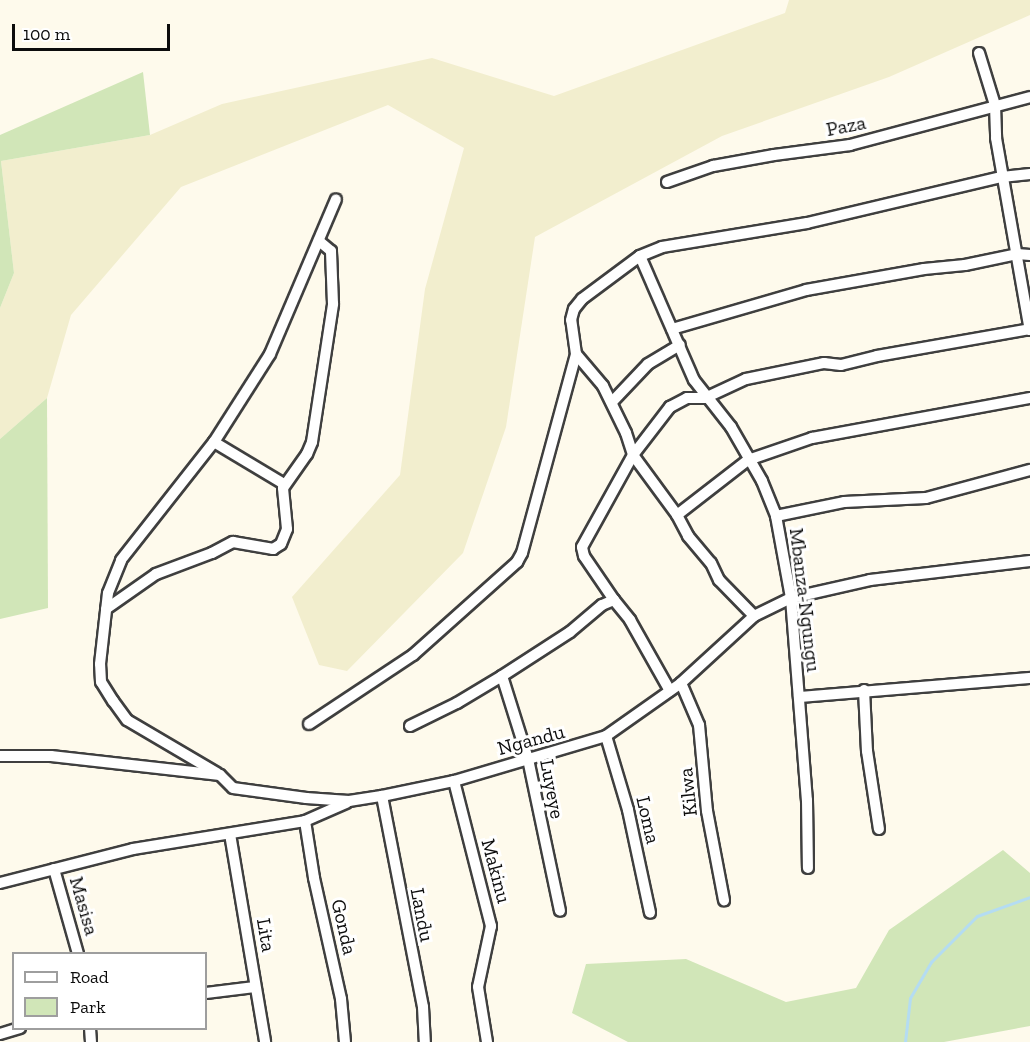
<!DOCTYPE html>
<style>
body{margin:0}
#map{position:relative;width:1030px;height:1042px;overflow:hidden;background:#fefaec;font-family:"Zilla Slab",serif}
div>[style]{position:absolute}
.farmland>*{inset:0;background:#f2eece}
.green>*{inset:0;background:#d1e6b8}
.stream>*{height:3px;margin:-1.5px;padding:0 1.5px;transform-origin:1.5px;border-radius:1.5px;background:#b4dcf2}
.roads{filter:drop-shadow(2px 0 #3f3f3f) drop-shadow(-2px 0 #3f3f3f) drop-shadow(0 2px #3f3f3f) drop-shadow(0 -2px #3f3f3f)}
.street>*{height:10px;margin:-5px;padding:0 5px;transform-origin:5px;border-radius:5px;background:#fff}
span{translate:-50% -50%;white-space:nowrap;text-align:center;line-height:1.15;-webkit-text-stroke:6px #fff;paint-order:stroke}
.street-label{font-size:20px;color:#0c0c0c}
.legend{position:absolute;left:12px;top:952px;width:195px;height:78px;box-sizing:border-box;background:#fff;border:2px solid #9e9e9e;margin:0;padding:8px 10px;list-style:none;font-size:18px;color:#0c0c0c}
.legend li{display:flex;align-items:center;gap:12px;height:30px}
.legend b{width:30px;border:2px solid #9e9e9e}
.scale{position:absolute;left:12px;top:24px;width:158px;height:27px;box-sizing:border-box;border:3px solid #0c0c0c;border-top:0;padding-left:8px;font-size:18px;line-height:21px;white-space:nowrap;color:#0c0c0c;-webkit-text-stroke:4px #fff;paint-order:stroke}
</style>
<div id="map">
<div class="farmland">
<div style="clip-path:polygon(789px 0,1030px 0,1030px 15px,889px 77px,722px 136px,535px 237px,506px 427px,463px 553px,347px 671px,319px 665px,292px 597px,400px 475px,425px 289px,464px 148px,388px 105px,181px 187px,71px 315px,47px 398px,0 439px,0 308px,14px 273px,1px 161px,150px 135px,222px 104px,432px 58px,554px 96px,785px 13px)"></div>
</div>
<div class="green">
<div style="clip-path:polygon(143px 72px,150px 135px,1px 161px,14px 273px,0 308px,0 135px)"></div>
<div style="clip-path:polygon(47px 398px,48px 608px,0 619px,0 439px)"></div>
<div style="clip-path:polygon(1003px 850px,1030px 873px,1030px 1026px,944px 1042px,628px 1042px,572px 1013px,586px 964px,686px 959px,786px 1002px,856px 988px,889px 930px)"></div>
</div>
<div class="stream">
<div style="left:905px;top:1042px;width:44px;rotate:-83.5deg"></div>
<div style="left:910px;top:998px;width:42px;rotate:-59.7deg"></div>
<div style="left:931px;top:962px;width:65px;rotate:-45deg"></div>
<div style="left:977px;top:916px;width:56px;rotate:-19.7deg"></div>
</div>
<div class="roads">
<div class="street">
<div style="left:979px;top:53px;width:54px;rotate:72.9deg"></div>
<div style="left:995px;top:105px;width:33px;rotate:88deg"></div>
<div style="left:996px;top:138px;width:195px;rotate:80deg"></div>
<div style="left:667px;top:182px;width:49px;rotate:-19.2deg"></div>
<div style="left:713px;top:166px;width:62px;rotate:-10.2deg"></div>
<div style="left:774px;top:155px;width:77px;rotate:-7.5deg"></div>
<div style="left:850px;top:145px;width:186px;rotate:-14.9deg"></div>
<div style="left:640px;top:256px;width:135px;rotate:66.5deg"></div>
<div style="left:694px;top:380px;width:60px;rotate:51.8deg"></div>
<div style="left:731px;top:427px;width:62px;rotate:60.1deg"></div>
<div style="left:762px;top:481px;width:38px;rotate:68deg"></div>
<div style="left:776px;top:516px;width:83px;rotate:79.6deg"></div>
<div style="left:791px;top:598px;width:203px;rotate:85.5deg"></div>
<div style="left:807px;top:800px;width:68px;rotate:89.2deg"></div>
<div style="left:672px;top:329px;width:140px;rotate:-16.2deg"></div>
<div style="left:806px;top:290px;width:120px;rotate:-10.1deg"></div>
<div style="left:924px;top:269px;width:41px;rotate:-5.6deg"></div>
<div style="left:965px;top:265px;width:53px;rotate:-11.9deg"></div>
<div style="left:1017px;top:254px;width:13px;rotate:4deg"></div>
<div style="left:576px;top:354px;width:42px;rotate:49.8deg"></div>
<div style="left:603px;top:386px;width:52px;rotate:63.9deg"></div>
<div style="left:626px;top:433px;width:23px;rotate:72deg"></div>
<div style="left:633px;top:455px;width:74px;rotate:53.7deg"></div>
<div style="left:677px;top:515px;width:24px;rotate:62deg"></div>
<div style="left:688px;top:536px;width:35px;rotate:50deg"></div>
<div style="left:711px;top:563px;width:19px;rotate:65deg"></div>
<div style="left:719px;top:580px;width:50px;rotate:45.8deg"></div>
<div style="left:612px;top:402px;width:52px;rotate:-46.5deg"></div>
<div style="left:648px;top:364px;width:37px;rotate:-31deg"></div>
<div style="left:214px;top:442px;width:82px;rotate:31deg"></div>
<div style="left:677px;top:515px;width:90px;rotate:-37.8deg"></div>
<div style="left:748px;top:460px;width:68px;rotate:-19deg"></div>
<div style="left:812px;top:438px;width:222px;rotate:-10.4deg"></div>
<div style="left:776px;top:516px;width:69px;rotate:-11.6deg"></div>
<div style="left:844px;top:502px;width:82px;rotate:-2.8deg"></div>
<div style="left:926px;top:498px;width:108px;rotate:-15.1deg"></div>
<div style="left:614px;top:600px;width:53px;rotate:-124.3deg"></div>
<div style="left:584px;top:556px;width:9px;rotate:-103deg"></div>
<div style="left:582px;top:547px;width:105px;rotate:-61deg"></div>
<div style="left:633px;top:455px;width:61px;rotate:-52.4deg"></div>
<div style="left:670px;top:407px;width:19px;rotate:-28deg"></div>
<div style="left:687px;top:398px;width:18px"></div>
<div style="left:705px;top:398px;width:45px;rotate:-24.9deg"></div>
<div style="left:746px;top:379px;width:80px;rotate:-11.6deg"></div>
<div style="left:824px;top:363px;width:17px;rotate:7deg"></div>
<div style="left:841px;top:365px;width:37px;rotate:-14deg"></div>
<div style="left:877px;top:356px;width:155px;rotate:-10deg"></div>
<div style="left:106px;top:609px;width:61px;rotate:-35deg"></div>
<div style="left:156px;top:574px;width:60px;rotate:-20.6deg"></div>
<div style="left:212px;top:553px;width:24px;rotate:-28deg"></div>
<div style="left:233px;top:542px;width:41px;rotate:9.9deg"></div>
<div style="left:273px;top:549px;width:9px;rotate:-32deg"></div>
<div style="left:281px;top:544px;width:16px;rotate:-68deg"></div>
<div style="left:287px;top:529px;width:41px;rotate:-95.6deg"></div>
<div style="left:283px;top:488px;width:42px;rotate:-54.8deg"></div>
<div style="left:307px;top:454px;width:13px;rotate:-67deg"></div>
<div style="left:312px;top:442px;width:140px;rotate:-81.3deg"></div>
<div style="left:333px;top:304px;width:53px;rotate:-92.2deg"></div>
<div style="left:331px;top:251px;width:16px;rotate:-140deg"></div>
<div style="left:502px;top:676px;width:87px;rotate:72.6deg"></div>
<div style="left:528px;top:759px;width:155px;rotate:78.1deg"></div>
<div style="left:681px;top:683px;width:46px;rotate:66.8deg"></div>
<div style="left:699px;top:725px;width:86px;rotate:84.7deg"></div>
<div style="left:707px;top:811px;width:91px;rotate:79.2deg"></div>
<div style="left:864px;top:690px;width:61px;rotate:87.2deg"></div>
<div style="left:867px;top:751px;width:79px;rotate:81.3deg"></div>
<div style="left:799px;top:697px;width:232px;rotate:-4.7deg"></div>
<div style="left:309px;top:724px;width:125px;rotate:-33.6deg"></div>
<div style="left:413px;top:655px;width:140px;rotate:-41.8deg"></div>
<div style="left:517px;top:562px;width:10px;rotate:-61deg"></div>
<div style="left:522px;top:553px;width:206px;rotate:-74.8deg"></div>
<div style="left:576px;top:354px;width:34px;rotate:-98deg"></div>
<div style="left:571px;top:320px;width:11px;rotate:-75deg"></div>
<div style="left:574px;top:309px;width:13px;rotate:-51deg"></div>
<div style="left:582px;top:299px;width:72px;rotate:-36.6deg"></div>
<div style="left:640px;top:256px;width:24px;rotate:-22deg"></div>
<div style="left:662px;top:247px;width:147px;rotate:-9.4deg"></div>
<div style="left:807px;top:223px;width:200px;rotate:-13.3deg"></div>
<div style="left:1002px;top:177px;width:28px;rotate:-6deg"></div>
<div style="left:410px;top:726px;width:52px;rotate:-26.1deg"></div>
<div style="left:457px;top:703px;width:52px;rotate:-31deg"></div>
<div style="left:502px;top:676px;width:81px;rotate:-32.9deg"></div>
<div style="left:570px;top:632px;width:42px;rotate:-40.2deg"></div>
<div style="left:602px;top:605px;width:13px;rotate:-23deg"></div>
<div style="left:614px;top:600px;width:26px;rotate:51deg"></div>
<div style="left:630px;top:620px;width:81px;rotate:60.6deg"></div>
<div style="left:606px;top:736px;width:77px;rotate:73.4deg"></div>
<div style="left:628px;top:810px;width:105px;rotate:77.9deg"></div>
<div style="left:0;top:756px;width:51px"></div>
<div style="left:51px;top:756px;width:170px;rotate:6.4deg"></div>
<div style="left:220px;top:775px;width:18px;rotate:45deg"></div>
<div style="left:233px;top:788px;width:74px;rotate:7.8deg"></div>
<div style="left:306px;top:798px;width:43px;rotate:4deg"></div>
<div style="left:349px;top:801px;width:33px;rotate:-9deg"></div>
<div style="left:382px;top:796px;width:74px;rotate:-11.8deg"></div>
<div style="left:454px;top:781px;width:159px;rotate:-16.5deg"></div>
<div style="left:606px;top:736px;width:92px;rotate:-35.2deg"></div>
<div style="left:681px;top:683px;width:99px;rotate:-42.5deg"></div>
<div style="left:754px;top:616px;width:41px;rotate:-25.9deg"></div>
<div style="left:791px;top:598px;width:81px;rotate:-12.8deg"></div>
<div style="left:870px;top:580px;width:161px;rotate:-6.8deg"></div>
<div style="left:217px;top:773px;width:104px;rotate:-149.5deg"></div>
<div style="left:127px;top:720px;width:24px;rotate:-126deg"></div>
<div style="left:113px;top:701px;width:22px;rotate:-122deg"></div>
<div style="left:101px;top:682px;width:18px;rotate:-93deg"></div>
<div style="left:100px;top:664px;width:71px;rotate:-83.6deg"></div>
<div style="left:108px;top:593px;width:35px;rotate:-68deg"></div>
<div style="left:121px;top:560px;width:150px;rotate:-51.8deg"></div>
<div style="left:214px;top:442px;width:104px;rotate:-57.5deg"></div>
<div style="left:270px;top:354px;width:168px;rotate:-66.9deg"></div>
<div style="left:454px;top:781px;width:150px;rotate:75.7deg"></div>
<div style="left:491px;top:926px;width:62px;rotate:102deg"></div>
<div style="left:478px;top:987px;width:56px;rotate:80.7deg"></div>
<div style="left:382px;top:796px;width:215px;rotate:79deg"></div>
<div style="left:423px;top:1007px;width:35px;rotate:87deg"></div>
<div style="left:305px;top:821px;width:58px;rotate:81deg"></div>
<div style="left:314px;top:878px;width:124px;rotate:77.4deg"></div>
<div style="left:341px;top:999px;width:43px;rotate:84.7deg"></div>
<div style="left:230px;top:834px;width:211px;rotate:80.4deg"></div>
<div style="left:54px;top:869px;width:88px;rotate:74.2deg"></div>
<div style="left:0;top:883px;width:137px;rotate:-14.3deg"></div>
<div style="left:133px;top:849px;width:174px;rotate:-9.2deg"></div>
<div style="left:305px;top:821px;width:45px;rotate:-23.7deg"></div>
<div style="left:206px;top:993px;width:49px;rotate:-7deg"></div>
<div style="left:90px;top:1028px;width:14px;rotate:86deg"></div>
<div style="left:0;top:1034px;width:21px;rotate:-17deg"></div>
</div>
</div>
<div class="street-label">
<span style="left:846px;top:126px;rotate:-11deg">Paza</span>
<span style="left:805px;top:600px;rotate:83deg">Mbanza-Ngungu</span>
<span style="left:531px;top:740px;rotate:-15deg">Ngandu</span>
<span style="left:552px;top:789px;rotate:79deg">Luyeye</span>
<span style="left:688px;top:792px;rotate:-96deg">Kilwa</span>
<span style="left:648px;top:820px;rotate:77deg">Loma</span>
<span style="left:496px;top:871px;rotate:75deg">Makinu</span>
<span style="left:84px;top:906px;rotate:74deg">Masisa</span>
<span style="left:422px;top:915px;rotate:79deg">Landu</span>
<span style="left:344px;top:927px;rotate:77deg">Gonda</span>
<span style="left:266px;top:935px;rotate:80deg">Lita</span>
</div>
<ul class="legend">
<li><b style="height:8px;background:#fff"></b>Road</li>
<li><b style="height:16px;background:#d1e6b8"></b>Park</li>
</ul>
<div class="scale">100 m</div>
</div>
